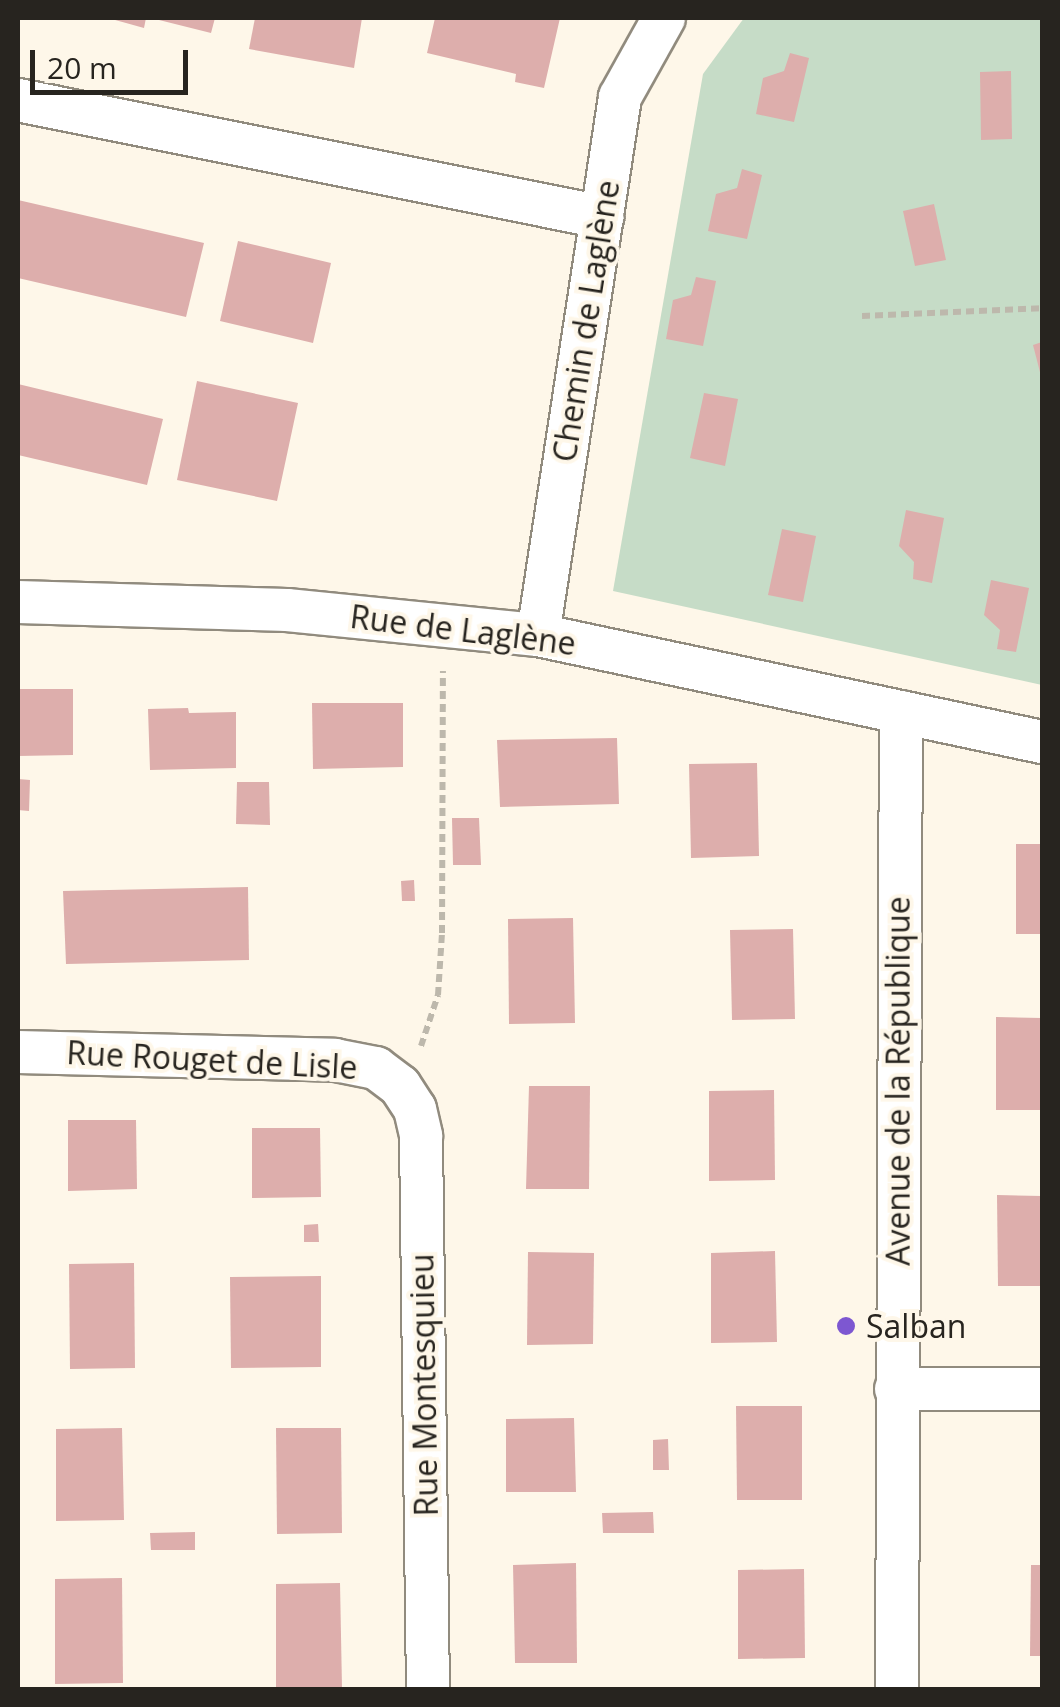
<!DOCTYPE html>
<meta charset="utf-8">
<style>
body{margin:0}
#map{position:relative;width:1060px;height:1707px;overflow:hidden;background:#fef7e9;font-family:"Open Sans",sans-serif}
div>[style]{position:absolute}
.green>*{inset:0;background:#c6dcc7}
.building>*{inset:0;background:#ddaeac}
.path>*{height:6px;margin-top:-3px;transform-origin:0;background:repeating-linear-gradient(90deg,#bdb8ac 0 8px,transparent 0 13px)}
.roads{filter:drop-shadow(2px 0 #918b7e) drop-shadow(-2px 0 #918b7e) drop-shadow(0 2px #918b7e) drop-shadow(0 -2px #918b7e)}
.street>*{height:42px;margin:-21px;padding:0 21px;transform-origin:21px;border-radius:21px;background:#fff}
.dots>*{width:28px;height:28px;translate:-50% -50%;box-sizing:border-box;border:5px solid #fef7e9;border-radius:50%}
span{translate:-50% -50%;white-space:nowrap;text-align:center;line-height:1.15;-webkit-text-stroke:8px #fef7e9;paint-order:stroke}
.street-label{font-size:32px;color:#27241f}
.poi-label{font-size:32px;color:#27241f}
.left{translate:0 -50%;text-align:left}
.frame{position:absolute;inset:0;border:20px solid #27241f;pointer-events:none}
.scale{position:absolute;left:30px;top:50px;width:158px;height:45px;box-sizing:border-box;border:5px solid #27241f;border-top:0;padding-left:12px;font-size:30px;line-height:35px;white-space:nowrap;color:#27241f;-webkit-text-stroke:8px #fef7e9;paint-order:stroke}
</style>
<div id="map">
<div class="green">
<div style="clip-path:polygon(744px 18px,1042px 18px,1042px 685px,613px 591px,703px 74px)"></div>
</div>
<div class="building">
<div style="clip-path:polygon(108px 18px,146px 18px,144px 28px)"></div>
<div style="clip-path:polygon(151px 18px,215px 18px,211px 33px)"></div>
<div style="clip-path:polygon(255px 18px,362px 18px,354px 68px,249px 49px)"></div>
<div style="clip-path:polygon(435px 18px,560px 18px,544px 88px,515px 82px,516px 74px,427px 53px)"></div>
<div style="clip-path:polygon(790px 53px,809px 58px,794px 122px,756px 114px,763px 78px,784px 71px)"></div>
<div style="clip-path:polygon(1011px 71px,1012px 139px,981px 140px,980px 72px)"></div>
<div style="clip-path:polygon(742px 169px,762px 175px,747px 239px,708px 231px,716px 194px,737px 188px)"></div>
<div style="clip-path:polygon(18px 200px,204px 243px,186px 317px,18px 278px)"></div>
<div style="clip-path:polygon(934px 204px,946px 260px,915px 266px,903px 211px)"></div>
<div style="clip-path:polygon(238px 241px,331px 263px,313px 343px,220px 321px)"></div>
<div style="clip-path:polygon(696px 277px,716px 281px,703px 346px,666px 339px,673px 300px,691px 295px)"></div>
<div style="clip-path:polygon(1042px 342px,1042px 375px,1041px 376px,1033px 345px)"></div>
<div style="clip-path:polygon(197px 381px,298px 403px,277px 501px,177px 480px)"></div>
<div style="clip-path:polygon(18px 384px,163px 419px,147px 485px,18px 455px)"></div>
<div style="clip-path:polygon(704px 393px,738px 399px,725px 466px,690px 458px)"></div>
<div style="clip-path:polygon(906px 510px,944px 518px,932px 583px,913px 579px,914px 562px,899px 546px)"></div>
<div style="clip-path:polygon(782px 529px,816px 536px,803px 602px,768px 595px)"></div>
<div style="clip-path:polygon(991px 580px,1029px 588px,1016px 652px,997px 649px,1000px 630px,984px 615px)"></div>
<div style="clip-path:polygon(18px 689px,73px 689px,73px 755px,18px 756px)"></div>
<div style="clip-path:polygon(312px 703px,403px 703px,403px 767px,313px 769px)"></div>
<div style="clip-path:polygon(188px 708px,189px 713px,236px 712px,236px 768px,150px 770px,148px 709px)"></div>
<div style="clip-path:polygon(617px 738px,619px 804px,500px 807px,497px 740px)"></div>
<div style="clip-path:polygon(757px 763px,759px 856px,691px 858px,689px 764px)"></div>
<div style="clip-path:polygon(18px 779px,30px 780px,29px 811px,18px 810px)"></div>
<div style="clip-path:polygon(237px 782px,269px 782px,270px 825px,236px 824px)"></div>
<div style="clip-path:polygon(452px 818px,479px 818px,481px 865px,453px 865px)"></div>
<div style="clip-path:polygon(1016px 844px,1042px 844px,1042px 934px,1016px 934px)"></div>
<div style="clip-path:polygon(414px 880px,415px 901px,402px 901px,401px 881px)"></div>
<div style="clip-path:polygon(248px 887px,249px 960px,66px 964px,63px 891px)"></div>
<div style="clip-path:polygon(573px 918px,575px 1023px,509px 1024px,508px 919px)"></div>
<div style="clip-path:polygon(793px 929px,795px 1019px,732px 1020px,730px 930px)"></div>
<div style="clip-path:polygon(996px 1017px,1042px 1018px,1042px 1110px,996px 1110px)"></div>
<div style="clip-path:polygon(529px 1086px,590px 1086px,589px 1189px,526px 1189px)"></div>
<div style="clip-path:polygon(774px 1090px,775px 1180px,709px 1181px,709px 1091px)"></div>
<div style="clip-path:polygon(68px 1120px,136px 1120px,137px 1189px,68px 1191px)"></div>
<div style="clip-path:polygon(252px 1128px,320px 1128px,321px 1197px,252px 1198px)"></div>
<div style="clip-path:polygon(997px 1195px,1042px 1196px,1042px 1286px,998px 1286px)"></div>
<div style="clip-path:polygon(318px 1224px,319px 1242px,304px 1242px,304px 1225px)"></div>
<div style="clip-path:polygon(775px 1251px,777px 1342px,711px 1343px,711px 1253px)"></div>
<div style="clip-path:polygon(528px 1252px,594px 1253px,593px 1344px,527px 1345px)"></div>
<div style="clip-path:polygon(134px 1263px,135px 1368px,70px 1369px,69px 1264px)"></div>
<div style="clip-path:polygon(321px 1276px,321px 1367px,231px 1368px,230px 1277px)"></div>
<div style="clip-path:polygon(736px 1406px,802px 1406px,802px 1500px,737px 1500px)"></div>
<div style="clip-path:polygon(574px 1418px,576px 1492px,506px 1492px,506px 1419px)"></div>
<div style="clip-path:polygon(122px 1428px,124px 1520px,56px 1521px,56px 1429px)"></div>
<div style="clip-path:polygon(276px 1428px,341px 1428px,342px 1533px,277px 1534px)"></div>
<div style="clip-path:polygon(668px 1439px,669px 1470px,653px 1470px,653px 1440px)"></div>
<div style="clip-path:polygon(653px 1512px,654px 1533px,603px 1533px,602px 1513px)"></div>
<div style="clip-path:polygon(195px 1532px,195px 1550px,151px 1550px,150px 1533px)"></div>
<div style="clip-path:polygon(576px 1563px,577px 1663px,515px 1663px,513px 1565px)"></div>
<div style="clip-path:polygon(1031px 1565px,1042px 1565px,1042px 1656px,1030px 1656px)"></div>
<div style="clip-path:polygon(804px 1569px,805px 1658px,738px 1659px,738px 1570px)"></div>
<div style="clip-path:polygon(122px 1578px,123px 1683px,55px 1684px,55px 1579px)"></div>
<div style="clip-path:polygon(340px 1583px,342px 1688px,276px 1690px,276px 1584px)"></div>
</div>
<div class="path">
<div style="left:862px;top:316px;width:180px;rotate:-2.5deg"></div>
<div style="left:421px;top:1046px;width:54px;rotate:-71.6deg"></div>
<div style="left:438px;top:995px;width:62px;rotate:-86.3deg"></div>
<div style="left:442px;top:933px;width:262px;rotate:-89.8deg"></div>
</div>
<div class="roads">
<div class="street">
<div style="left:18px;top:100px;width:596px;rotate:11.33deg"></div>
<div style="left:18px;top:602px;width:269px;rotate:1.7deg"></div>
<div style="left:287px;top:610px;width:252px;rotate:5.7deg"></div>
<div style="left:538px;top:635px;width:515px;rotate:11.99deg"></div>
<div style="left:538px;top:635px;width:544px;rotate:-81.33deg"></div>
<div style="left:620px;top:97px;width:90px;rotate:-60.9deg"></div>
<div style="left:18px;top:1052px;width:317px;rotate:1.4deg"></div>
<div style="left:335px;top:1060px;width:42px;rotate:11deg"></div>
<div style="left:376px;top:1068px;width:30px;rotate:37deg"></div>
<div style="left:400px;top:1086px;width:27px;rotate:57deg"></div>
<div style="left:415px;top:1109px;width:28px;rotate:77deg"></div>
<div style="left:421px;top:1136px;width:554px;rotate:89.28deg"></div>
<div style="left:896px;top:1389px;width:146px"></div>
<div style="left:897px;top:1690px;width:978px;rotate:-89.77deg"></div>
</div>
</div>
<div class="dots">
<div style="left:846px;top:1326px;background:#7d57d1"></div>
</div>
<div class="street-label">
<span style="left:586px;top:321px;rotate:-81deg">Chemin de Laglène</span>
<span style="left:463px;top:630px;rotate:7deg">Rue de Laglène</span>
<span style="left:212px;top:1060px;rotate:3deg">Rue Rouget de Lisle</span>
<span style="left:898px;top:1081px;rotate:-90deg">Avenue de la République</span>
<span style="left:424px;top:1385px;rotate:-91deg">Rue Montesquieu</span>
</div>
<div class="poi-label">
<span class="left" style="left:866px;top:1326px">Salban</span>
</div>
<div class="frame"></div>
<div class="scale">20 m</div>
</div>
